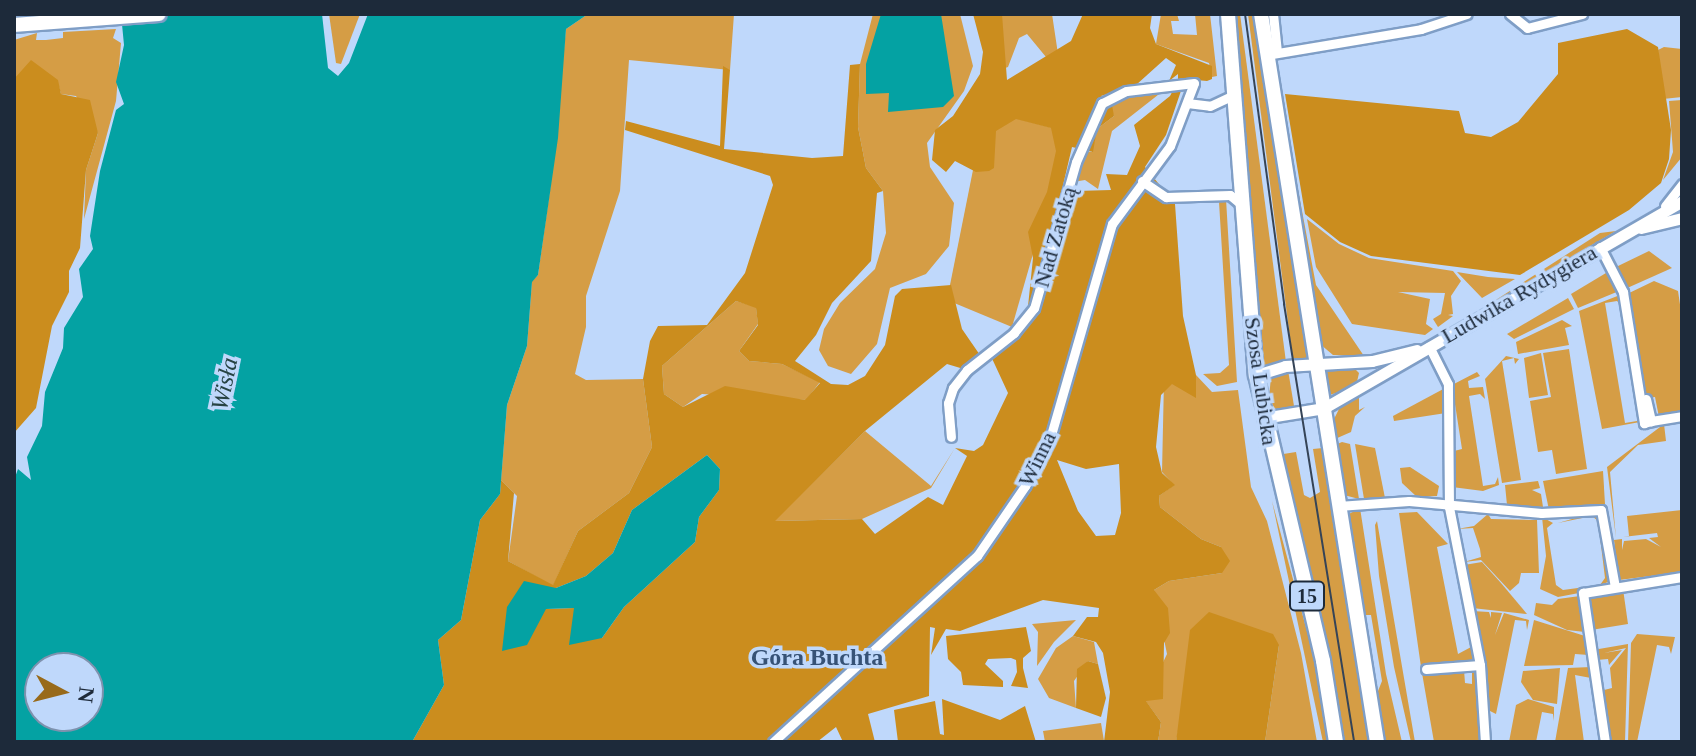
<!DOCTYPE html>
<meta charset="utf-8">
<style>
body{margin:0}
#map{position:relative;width:1696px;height:756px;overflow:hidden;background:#bfd8fb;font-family:"Times New Roman",serif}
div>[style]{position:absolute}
.green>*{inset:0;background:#d59d45}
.forest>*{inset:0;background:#cb8d1e}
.water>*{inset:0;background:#04a2a3}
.roads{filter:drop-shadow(2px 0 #7f9ec6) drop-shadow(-2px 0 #7f9ec6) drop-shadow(0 2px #7f9ec6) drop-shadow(0 -2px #7f9ec6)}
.minor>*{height:9px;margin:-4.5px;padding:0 4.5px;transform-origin:4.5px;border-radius:4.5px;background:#fff}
.tertiary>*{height:11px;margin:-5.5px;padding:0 5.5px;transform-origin:5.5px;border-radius:5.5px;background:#fff}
.primary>*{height:14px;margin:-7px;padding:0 7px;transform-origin:7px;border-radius:7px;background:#fff}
.tram>*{height:2px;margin:-1px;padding:0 1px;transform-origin:1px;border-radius:1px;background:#354457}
span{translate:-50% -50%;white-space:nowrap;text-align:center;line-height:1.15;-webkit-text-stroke:7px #bfd8fb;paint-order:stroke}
.shield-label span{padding:2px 6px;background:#bfd8fb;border:2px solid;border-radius:6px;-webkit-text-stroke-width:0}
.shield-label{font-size:20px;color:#1d2a3a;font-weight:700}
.street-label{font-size:22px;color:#1d2a3a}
.water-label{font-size:24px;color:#274343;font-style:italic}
.neighbourhood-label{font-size:24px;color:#365276;font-weight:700}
.frame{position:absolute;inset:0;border:16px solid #1d2a3a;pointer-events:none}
.north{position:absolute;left:24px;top:652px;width:80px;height:80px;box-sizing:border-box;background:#bfd8fb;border:2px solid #7e92ae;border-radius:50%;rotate:97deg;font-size:22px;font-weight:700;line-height:32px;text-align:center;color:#1d2a3a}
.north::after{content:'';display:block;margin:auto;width:28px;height:36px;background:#986a1a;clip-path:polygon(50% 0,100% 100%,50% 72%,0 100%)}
</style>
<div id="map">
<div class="green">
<div style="clip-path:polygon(329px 14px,360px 14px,341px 64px,336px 63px)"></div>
<div style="clip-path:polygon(588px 14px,734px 14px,730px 70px,629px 60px,620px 191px,586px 296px,586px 327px,575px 374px,586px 380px,643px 379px,652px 447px,629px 493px,578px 531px,553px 586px,508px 561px,517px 496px,501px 480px,507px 405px,527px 346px,532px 281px,538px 275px,550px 190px,566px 29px)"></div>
<div style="clip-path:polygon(873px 14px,960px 14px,973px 66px,964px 91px,927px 143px,930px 167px,954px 203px,949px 246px,926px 274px,890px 288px,877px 344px,851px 374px,828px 366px,819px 350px,824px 329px,840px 303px,875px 269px,886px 233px,883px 191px,866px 168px,858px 127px,860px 64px)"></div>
<div style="clip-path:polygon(984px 14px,1052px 14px,1058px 54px,1046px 57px,1027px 34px,1019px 38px,1008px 67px,994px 72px)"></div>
<div style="clip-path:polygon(1161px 14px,1177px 14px,1179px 21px,1171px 21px,1173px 34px,1197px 35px,1195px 14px,1210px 14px,1217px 76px,1212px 77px,1209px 63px,1156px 44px)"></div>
<div style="clip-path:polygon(1234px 14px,1240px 14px,1286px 362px,1264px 366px)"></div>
<div style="clip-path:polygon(1248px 14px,1254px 14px,1309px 358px,1293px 361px)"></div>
<div style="clip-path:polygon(116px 29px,113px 38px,121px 43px,116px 101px,84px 219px,86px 170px,98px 133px,76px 96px,61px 94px,57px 80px,46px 73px,14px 79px,14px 40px,37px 33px,36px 40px,46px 40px,63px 38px,63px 32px)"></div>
<div style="clip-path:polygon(1664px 47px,1682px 49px,1682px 97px,1663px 99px,1658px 50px)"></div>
<div style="clip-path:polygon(1163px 91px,1112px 131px,1098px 189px,1085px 180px,1073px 182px,1083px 151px,1092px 152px,1097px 129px,1114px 116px,1107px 103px,1118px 96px)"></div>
<div style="clip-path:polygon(1682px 100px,1682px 157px,1663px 180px,1673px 152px,1669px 101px)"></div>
<div style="clip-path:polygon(985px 110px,1068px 132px,1012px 327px,947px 300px)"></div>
<div style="clip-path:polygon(1289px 142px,1316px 285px,1364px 356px,1333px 355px,1320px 344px)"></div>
<div style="clip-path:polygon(1226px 199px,1237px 382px,1217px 386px,1203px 374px,1220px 373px,1229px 365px,1219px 202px,1187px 203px)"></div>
<div style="clip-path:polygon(1307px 219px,1339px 244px,1369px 258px,1453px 271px,1461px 281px,1451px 296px,1453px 314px,1448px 315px,1453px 316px,1438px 327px,1433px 319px,1441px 314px,1445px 293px,1398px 292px,1430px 299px,1426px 324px,1433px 329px,1425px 335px,1352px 324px,1316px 267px)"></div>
<div style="clip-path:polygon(1616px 231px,1488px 305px,1600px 233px)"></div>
<div style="clip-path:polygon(1649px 251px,1672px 268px,1625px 289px,1616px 267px)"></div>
<div style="clip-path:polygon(1611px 270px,1619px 291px,1578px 308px,1571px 294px)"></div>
<div style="clip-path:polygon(1457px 272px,1488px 277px,1515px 279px,1482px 298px)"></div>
<div style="clip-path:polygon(1654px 281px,1678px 291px,1682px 318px,1682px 413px,1659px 417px,1655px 397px,1643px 399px,1625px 295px)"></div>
<div style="clip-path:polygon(1620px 295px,1622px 306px,1617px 301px,1605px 303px,1625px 423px,1637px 421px,1637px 414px,1640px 422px,1602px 429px,1579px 311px)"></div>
<div style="clip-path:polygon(1568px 298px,1574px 309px,1514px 339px,1507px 334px)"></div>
<div style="clip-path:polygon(736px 301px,756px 307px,758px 324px,739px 351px,749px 361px,782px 364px,820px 382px,806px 400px,702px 394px,683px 407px,664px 394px,662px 366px)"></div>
<div style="clip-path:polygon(1562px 320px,1572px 326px,1565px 328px,1569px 345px,1518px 354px,1516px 342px)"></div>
<div style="clip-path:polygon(1569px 349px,1587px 469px,1556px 474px,1552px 450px,1538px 452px,1530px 401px,1551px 397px,1543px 353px)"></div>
<div style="clip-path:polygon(1541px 353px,1548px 395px,1529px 398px,1524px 358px)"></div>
<div style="clip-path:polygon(1506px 356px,1519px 359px,1515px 364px,1514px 358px,1502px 361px,1521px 480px,1502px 483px,1485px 379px)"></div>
<div style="clip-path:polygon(1352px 366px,1359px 373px,1356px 386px,1330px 395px,1325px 369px)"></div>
<div style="clip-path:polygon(1288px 370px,1295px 412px,1275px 409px,1269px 398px,1271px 377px)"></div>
<div style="clip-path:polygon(1477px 372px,1480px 376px,1468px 381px,1469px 388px,1483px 387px,1485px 399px,1480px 394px,1469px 396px,1483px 486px,1495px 484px,1498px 477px,1499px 485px,1483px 491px,1452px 487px,1450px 452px,1462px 449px,1452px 385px)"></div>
<div style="clip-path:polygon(1177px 375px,1196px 375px,1212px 392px,1238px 390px,1251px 487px,1267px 521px,1301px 653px,1317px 742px,1265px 742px,1279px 645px,1180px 721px,1176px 742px,1158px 742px,1161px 722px,1145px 700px,1167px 654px,1154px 590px,1169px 581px,1222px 573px,1221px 547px,1201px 539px,1160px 507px,1159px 496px,1174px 485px,1162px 472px,1164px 380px)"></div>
<div style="clip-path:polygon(1373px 385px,1359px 397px,1359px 410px,1365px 407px,1355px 416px,1351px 432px,1335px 439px,1333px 421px,1340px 407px)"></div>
<div style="clip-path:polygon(1447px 387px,1446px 413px,1394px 421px,1393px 416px)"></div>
<div style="clip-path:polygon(1664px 424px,1666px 441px,1638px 445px,1610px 472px,1616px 538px,1607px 467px)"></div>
<div style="clip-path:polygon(865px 431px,931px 486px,955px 448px,931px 488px,862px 519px,774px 521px)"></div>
<div style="clip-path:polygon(1342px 442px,1350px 444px,1359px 499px,1344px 495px,1335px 445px)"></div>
<div style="clip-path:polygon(1355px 444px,1375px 448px,1385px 498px,1364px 499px)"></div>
<div style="clip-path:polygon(1323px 448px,1332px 511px,1370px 742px,1342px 742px,1324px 636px,1277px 455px,1296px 452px,1304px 495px,1310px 498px,1320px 492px,1313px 449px)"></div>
<div style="clip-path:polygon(1410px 467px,1439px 486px,1437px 496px,1417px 497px,1402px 483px,1400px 468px)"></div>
<div style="clip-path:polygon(1603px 471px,1605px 504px,1549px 510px,1543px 481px)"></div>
<div style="clip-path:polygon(1538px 481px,1540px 488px,1532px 490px,1541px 494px,1543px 507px,1507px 505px,1505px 485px)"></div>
<div style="clip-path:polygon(1272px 501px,1316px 665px,1329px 742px,1323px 742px)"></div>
<div style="clip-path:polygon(1360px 508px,1386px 674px,1402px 742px,1383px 742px,1376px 696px,1382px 681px,1371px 615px,1365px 615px,1361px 603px,1347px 515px)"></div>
<div style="clip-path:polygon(1682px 510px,1682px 572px,1619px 580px,1614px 540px,1622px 539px,1622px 550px,1624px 541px,1646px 539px,1661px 547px,1649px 538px,1658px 537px,1657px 533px,1623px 537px,1629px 536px,1627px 516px)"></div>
<div style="clip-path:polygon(1417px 512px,1448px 544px,1437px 547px,1458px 654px,1473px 646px,1474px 657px,1469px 663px,1421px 667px,1399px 513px)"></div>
<div style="clip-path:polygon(1381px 513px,1377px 521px,1415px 742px,1411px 742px,1394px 667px,1379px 576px,1375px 525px)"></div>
<div style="clip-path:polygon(1593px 513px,1600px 515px,1608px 582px,1579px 593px,1558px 597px,1540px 589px,1546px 556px,1542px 517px,1553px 523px,1547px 528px,1556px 585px,1563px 590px,1600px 585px,1605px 578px,1598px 521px,1592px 516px,1558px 523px)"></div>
<div style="clip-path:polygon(1488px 514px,1491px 519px,1537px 520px,1539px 573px,1521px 573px,1519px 583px,1510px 591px,1481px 560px,1464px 562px,1481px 557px,1480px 549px,1473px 528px,1457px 529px,1474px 526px)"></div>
<div style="clip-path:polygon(1482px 562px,1501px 583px,1527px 614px,1472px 608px,1464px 565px)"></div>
<div style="clip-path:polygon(1623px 589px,1628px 624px,1591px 630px,1587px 597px)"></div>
<div style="clip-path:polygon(1580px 596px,1585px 632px,1567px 630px,1534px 615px,1536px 603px,1552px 605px,1558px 599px)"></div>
<div style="clip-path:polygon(1472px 611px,1489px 612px,1491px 618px,1491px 612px,1502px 613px,1495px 635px,1504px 613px,1529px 620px,1527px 630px,1526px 621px,1515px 620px,1496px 714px,1488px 710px)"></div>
<div style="clip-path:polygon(1076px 620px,1054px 642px,1037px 666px,1038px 632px,1032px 624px)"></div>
<div style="clip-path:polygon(1534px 620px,1585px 636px,1589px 655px,1575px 654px,1573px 665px,1524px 666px)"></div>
<div style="clip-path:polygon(1637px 634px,1675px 637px,1671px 654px,1669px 647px,1657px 645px,1637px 742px,1628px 742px,1631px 643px)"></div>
<div style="clip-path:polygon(1073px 636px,1094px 642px,1098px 664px,1088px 661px,1074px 681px,1076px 708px,1049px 698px,1038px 679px,1056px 648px)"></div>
<div style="clip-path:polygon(1628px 644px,1625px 742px,1607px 742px,1600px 691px,1612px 688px,1610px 668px,1626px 648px,1604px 653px,1622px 650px,1609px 665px,1608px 659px,1597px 660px,1593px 650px)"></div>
<div style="clip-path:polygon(1591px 667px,1591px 678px,1575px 675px,1584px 742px,1555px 742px,1568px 668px)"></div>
<div style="clip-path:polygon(1472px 668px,1477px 670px,1483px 742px,1434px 742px,1422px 673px,1464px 670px,1465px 683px,1472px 684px)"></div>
<div style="clip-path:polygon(1560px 668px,1557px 704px,1533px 700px,1521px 682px,1523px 671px)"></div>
<div style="clip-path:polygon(1528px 699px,1554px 707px,1554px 721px,1553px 714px,1542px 712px,1536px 742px,1509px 742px,1516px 705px)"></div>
<div style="clip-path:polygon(1101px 723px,1104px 741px,1045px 742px,1043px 731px)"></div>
</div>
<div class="forest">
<div style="clip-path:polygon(evenodd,973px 14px,1002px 14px,1007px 80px,1071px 41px,1083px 14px,1152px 14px,1150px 28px,1156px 44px,1212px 66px,1212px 79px,1207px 81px,1185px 79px,1166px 135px,1145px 167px,1175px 204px,1183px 316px,1196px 375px,1196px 398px,1172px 384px,1161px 395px,1156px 447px,1162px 473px,1175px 485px,1159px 496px,1160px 507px,1201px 539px,1221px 547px,1230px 561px,1222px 573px,1169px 581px,1154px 590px,1168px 608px,1170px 633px,1164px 643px,1163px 699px,1146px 701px,1161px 722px,1158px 742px,1104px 742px,1110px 692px,1103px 653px,1096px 642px,1073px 636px,1087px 617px,1098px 617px,1099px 608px,1043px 600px,960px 631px,946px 629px,931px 655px,935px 628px,930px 627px,929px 696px,868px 714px,875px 742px,843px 742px,836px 727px,817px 742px,412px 742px,444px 685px,438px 640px,461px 620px,480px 520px,500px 494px,501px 480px,514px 493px,508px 561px,553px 585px,578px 531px,629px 493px,652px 447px,643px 379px,650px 341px,658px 326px,707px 325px,745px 273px,773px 185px,770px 176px,625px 130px,626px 121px,720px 146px,723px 66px,730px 70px,724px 149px,812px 158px,843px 156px,850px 65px,860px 64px,858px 127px,866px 168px,883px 191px,877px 193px,871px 261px,832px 303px,816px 335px,795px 361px,831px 384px,848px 385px,865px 376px,885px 345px,895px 296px,902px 289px,951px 285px,962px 329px,982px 358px,967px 370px,947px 364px,865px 431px,775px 521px,862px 519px,875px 534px,928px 497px,943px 505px,967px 456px,955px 448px,974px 451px,983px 445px,1008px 393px,989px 352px,1027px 316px,1033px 258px,1028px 232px,1047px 192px,1056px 151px,1051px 128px,1016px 119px,996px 131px,994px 168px,989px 171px,976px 172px,955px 161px,946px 172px,932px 160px,935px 130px,953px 116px,980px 74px,983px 52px,973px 14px,1166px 58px,1176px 65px,1169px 81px,1178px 74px,1178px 81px,1170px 96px,1134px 125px,1140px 146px,1127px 175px,1106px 174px,1111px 190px,1076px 191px,1060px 198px,1072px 147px,1093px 152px,1097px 129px,1114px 116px,1112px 105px,1101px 96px,1136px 85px,1166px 58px,973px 14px,736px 301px,756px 308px,758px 325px,739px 351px,749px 361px,782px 364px,820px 383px,805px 400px,725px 386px,683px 407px,664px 394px,662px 366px,736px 301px,973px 14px,707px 455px,720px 469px,719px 490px,699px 517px,695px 542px,624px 607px,602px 638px,574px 608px,546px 609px,556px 588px,586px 576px,613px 553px,632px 510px,707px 455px,973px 14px,1057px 460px,1086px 469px,1119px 464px,1121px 513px,1115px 535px,1096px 536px,1078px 511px,1057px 460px)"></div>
<div style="clip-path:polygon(1627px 29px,1658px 47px,1671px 130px,1669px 159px,1661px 183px,1629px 210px,1520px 275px,1371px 256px,1340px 242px,1305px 214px,1285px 94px,1459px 111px,1465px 133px,1491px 137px,1518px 122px,1558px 74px,1558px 43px)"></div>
<div style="clip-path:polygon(31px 60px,58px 80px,61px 94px,90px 100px,98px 133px,86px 170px,80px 248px,69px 271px,69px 292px,52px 326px,36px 408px,14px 433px,14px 79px)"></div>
<div style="clip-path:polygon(1209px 612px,1273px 634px,1279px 645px,1265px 742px,1176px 742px,1190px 630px)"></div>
<div style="clip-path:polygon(1026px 627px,1031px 651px,1023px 658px,1023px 668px,1028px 688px,1011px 686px,1017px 672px,1016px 660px,1011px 658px,988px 659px,985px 664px,1003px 681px,1003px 687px,963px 685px,961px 672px,948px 659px,946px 636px)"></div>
<div style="clip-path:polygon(1088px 661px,1098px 664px,1106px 698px,1101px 717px,1076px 708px,1077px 669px)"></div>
<div style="clip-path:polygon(942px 699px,1000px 720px,1025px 706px,1036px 742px,898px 742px,894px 710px,935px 701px,940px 734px,944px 735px)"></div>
</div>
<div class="water">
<div style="clip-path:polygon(evenodd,121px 14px,322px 14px,328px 68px,338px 76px,349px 63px,368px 14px,588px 14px,566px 29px,558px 138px,538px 275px,532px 282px,527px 346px,507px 405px,500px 494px,480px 520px,461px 620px,438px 640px,444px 685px,412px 742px,14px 742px,14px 480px,18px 469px,31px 480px,27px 457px,42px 426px,45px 392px,63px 348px,64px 328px,83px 297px,79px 269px,93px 249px,90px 236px,100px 171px,116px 110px,124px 104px,116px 82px,124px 45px,121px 14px,40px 668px,88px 668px,88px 716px,40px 716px,40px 668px)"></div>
<div style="clip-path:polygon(881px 14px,941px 14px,954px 96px,943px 107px,888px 112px,889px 93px,866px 94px,866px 64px)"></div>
<div style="clip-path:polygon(707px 455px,720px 469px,719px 490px,699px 517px,695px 542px,624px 607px,602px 638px,569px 645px,574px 608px,546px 609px,527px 645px,502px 651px,507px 607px,524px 581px,556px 588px,586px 576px,613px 553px,632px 510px)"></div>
</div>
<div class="roads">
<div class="minor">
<div style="left:1273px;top:14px;width:39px;rotate:84deg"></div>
<div style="left:1510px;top:14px;width:22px;rotate:39deg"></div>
<div style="left:1527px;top:28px;width:57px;rotate:-14.3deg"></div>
<div style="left:1266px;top:55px;width:157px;rotate:-9.5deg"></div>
<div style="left:1421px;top:29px;width:48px;rotate:-18.1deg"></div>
<div style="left:1187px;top:103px;width:23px;rotate:7deg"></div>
<div style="left:1210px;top:106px;width:26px;rotate:-25deg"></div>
<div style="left:1142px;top:181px;width:29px;rotate:34deg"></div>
<div style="left:1166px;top:197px;width:64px;rotate:-1.8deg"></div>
<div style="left:1230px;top:195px;width:16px;rotate:40deg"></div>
<div style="left:1665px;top:206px;width:28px;rotate:-52deg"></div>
<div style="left:1600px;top:247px;width:51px;rotate:62.9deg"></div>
<div style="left:1623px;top:292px;width:133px;rotate:80.9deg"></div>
<div style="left:1644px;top:423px;width:7px;rotate:-16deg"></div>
<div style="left:1646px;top:399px;width:23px;rotate:77deg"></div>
<div style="left:1651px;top:421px;width:31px;rotate:-9deg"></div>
<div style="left:1338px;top:506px;width:71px;rotate:-4deg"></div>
<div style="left:1409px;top:501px;width:133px;rotate:5.2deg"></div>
<div style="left:1541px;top:513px;width:60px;rotate:-2.9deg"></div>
<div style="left:1601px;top:510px;width:78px;rotate:79.7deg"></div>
<div style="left:1480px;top:665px;width:77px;rotate:86.3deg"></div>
<div style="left:1426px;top:669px;width:54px;rotate:-4.2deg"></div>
<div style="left:1480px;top:665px;width:161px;rotate:-101.1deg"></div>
<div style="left:1449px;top:507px;width:123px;rotate:-90.5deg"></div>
<div style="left:1448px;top:384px;width:42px;rotate:-116.6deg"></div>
<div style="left:773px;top:742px;width:276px;rotate:-42.4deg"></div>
<div style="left:977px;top:556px;width:85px;rotate:-55.6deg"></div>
<div style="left:1025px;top:486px;width:50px;rotate:-61.4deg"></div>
<div style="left:1049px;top:442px;width:227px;rotate:-73.9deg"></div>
<div style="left:1112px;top:224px;width:97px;rotate:-53.4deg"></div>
<div style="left:1170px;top:146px;width:67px;rotate:-69.1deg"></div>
<div style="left:1194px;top:83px;width:68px;rotate:173.3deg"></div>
<div style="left:1126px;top:91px;width:27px;rotate:153deg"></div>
<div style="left:1102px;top:103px;width:64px;rotate:113.8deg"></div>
<div style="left:1076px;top:162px;width:152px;rotate:106deg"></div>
<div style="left:1034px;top:308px;width:32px;rotate:129deg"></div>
<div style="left:1014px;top:333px;width:60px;rotate:141.8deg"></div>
<div style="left:967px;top:370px;width:23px;rotate:128deg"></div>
<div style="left:953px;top:388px;width:16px;rotate:108deg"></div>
<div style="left:948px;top:403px;width:34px;rotate:85deg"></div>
<div style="left:1605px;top:742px;width:151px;rotate:-98.4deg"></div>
<div style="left:1583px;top:593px;width:100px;rotate:-9.2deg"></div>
</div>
<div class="tertiary">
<div style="left:1641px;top:228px;width:42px;rotate:-13.7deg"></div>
<div style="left:1256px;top:375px;width:30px;rotate:-17deg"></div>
<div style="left:1285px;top:366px;width:87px;rotate:-3.3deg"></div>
<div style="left:1372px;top:361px;width:46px;rotate:-13.7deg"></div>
<div style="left:1263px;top:418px;width:62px;rotate:-9.3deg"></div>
<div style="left:1324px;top:408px;width:414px;rotate:-30deg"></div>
</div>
<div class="primary">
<div style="left:1228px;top:14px;width:362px;rotate:85.6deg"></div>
<div style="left:1256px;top:375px;width:294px;rotate:76.8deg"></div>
<div style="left:1323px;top:661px;width:82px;rotate:80.9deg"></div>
<div style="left:1261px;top:14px;width:737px;rotate:80.95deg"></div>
<div style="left:14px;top:25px;width:145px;rotate:-4.3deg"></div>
</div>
</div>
<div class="tram">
<div style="left:1245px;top:14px;width:293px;rotate:82.3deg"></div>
<div style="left:1284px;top:304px;width:444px;rotate:80.9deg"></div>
</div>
<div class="shield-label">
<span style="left:1307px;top:596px">15</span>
</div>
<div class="street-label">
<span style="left:1055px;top:237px;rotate:-74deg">Nad Zatoką</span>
<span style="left:1519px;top:294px;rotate:-30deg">Ludwika Rydygiera</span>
<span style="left:1261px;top:381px;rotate:82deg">Szosa Lubicka</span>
<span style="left:1037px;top:459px;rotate:-64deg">Winna</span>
</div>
<div class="water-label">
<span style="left:225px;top:384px;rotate:-78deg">Wisła</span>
</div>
<div class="neighbourhood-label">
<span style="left:817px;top:658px">Góra Buchta</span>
</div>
<div class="frame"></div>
<div class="north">N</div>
</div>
